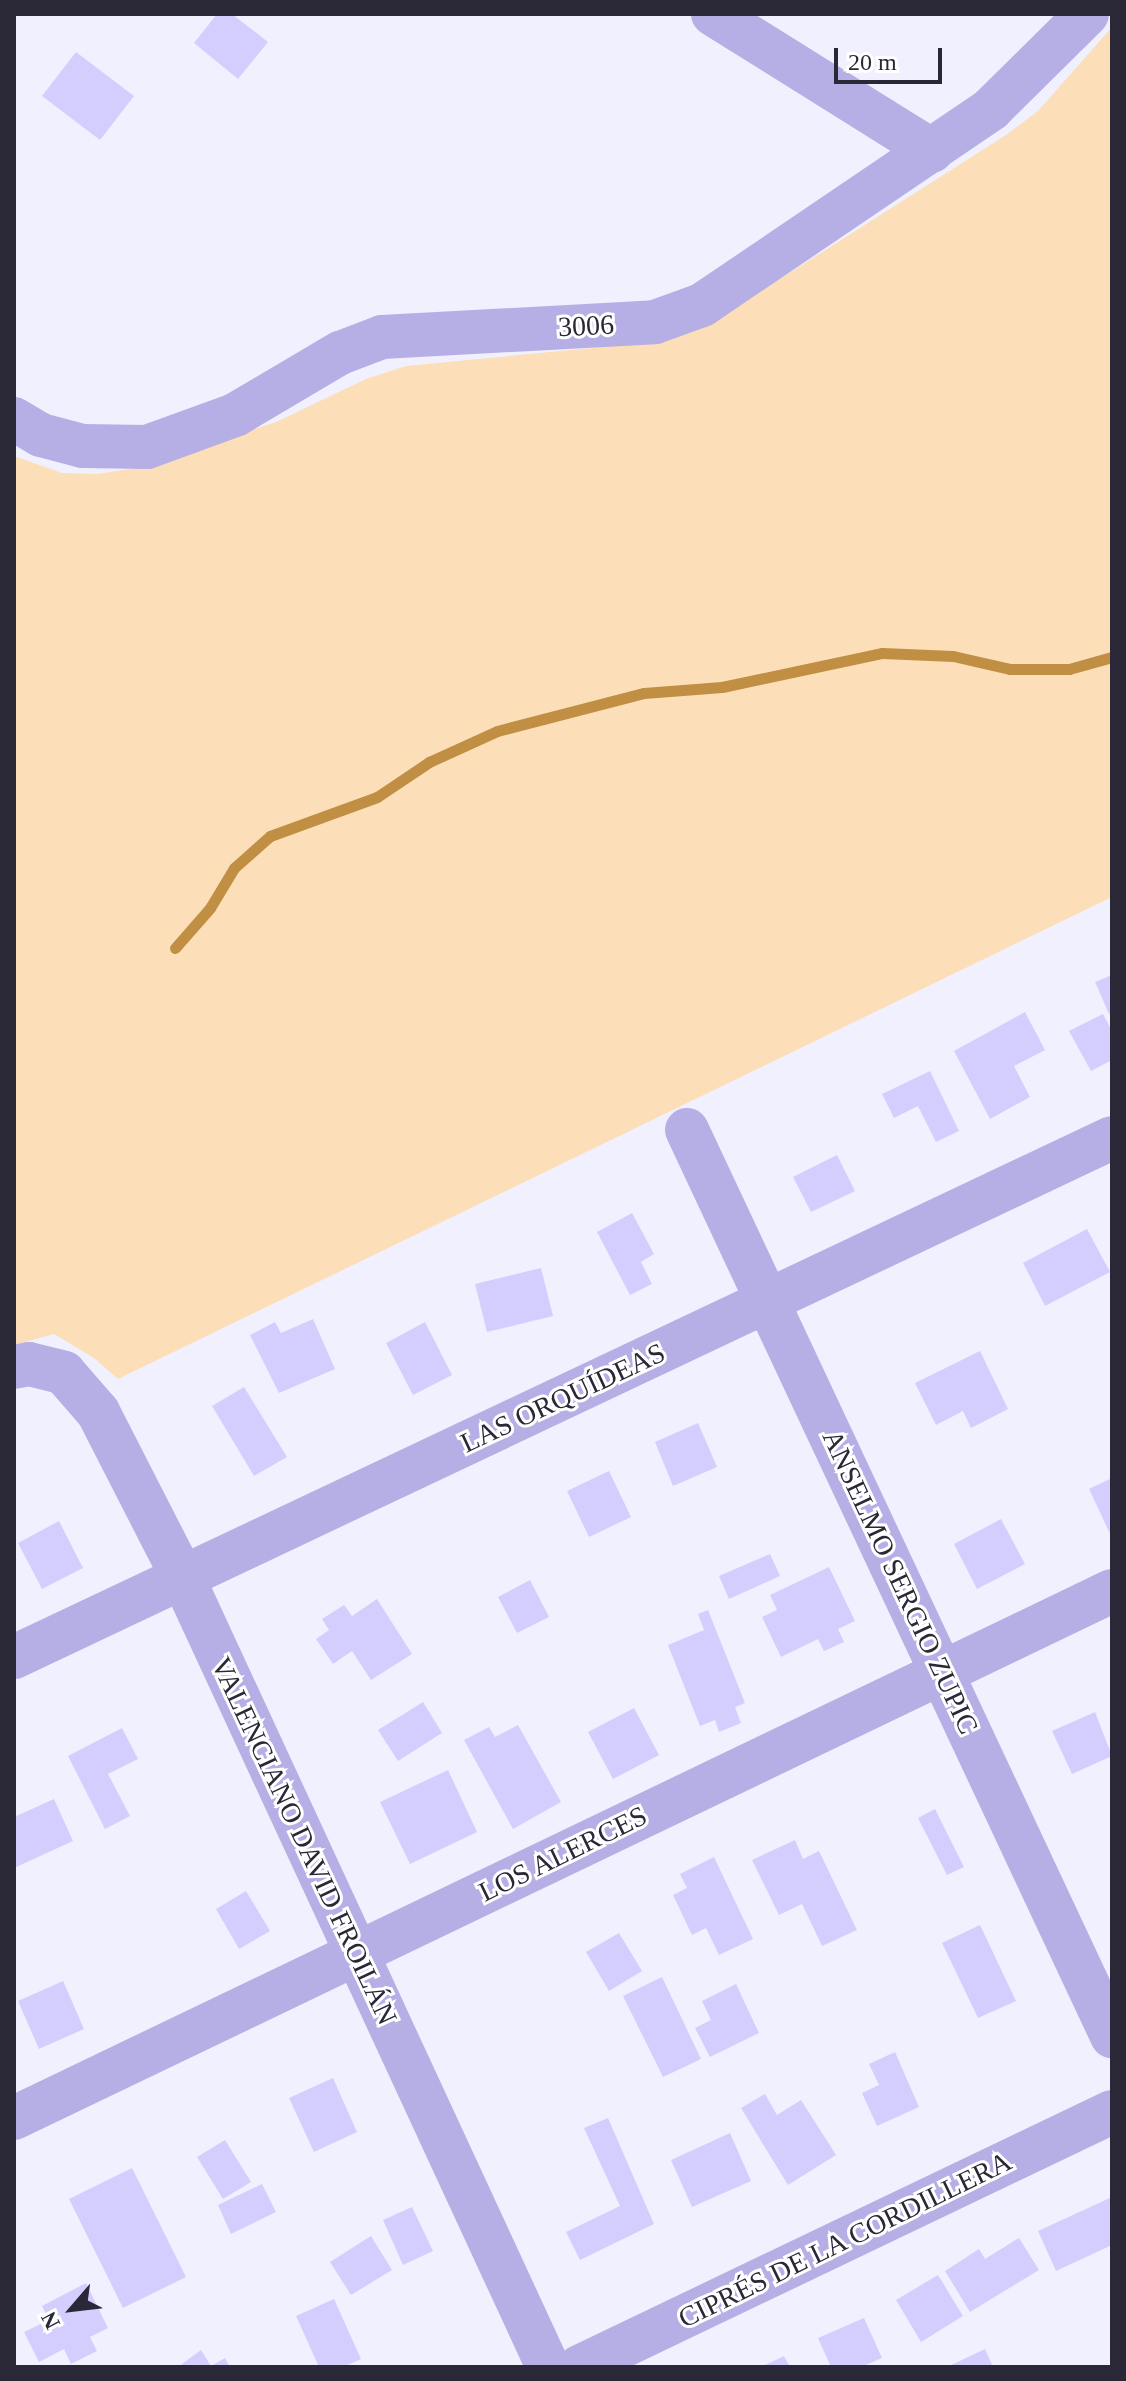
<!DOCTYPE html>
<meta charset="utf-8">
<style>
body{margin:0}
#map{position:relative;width:1126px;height:2381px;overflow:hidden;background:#f1f0fe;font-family:Georgia,serif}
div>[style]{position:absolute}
.green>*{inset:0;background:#fcdfb9}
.stream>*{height:11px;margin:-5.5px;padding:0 5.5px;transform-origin:5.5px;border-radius:5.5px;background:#c18f44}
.building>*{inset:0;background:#d3cefe}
.minor>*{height:44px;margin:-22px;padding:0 22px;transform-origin:22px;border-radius:22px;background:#b6afe5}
span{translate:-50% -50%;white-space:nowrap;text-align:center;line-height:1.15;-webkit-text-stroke:6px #fff;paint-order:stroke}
.street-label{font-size:28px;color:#2a2836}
.frame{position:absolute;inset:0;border:16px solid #2a2836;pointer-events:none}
.north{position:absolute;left:32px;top:2269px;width:80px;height:80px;-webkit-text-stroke:6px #fff;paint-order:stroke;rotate:242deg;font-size:22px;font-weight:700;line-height:32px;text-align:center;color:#2a2836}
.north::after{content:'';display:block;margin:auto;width:28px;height:36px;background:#2a2836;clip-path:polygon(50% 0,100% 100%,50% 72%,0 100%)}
.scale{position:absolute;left:834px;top:48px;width:108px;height:36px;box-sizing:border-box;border:4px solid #2a2836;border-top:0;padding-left:10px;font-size:24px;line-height:28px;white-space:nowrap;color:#2a2836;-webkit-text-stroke:6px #fff;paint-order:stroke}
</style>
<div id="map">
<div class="green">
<div style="clip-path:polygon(1112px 27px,1112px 897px,118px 1379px,94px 1358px,54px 1334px,14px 1345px,14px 456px,62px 473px,98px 474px,141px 467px,276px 422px,366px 379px,406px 366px,612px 346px,750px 298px,1006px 135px,1038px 111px)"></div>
</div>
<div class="stream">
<div style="left:175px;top:948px;width:53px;rotate:-48.8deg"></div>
<div style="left:210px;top:908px;width:47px;rotate:-59deg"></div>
<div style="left:234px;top:868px;width:48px;rotate:-41.6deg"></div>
<div style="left:270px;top:836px;width:114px;rotate:-20deg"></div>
<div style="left:377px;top:797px;width:63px;rotate:-33.9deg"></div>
<div style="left:429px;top:762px;width:75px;rotate:-24.5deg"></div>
<div style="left:497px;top:731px;width:152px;rotate:-14.5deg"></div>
<div style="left:644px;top:693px;width:78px;rotate:-4.4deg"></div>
<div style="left:722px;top:687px;width:164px;rotate:-12deg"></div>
<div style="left:882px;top:653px;width:71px;rotate:2.4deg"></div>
<div style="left:953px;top:656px;width:58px;rotate:12.8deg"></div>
<div style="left:1010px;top:669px;width:59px"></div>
<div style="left:1069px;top:669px;width:45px;rotate:-15.6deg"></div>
</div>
<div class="building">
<div style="clip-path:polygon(217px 14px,232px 14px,268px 42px,238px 79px,194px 43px)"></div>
<div style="clip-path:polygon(76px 52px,134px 96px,100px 140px,42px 96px)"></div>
<div style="clip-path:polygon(1112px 975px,1112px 1013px,1109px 1014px,1095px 982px)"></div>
<div style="clip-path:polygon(1025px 1012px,1045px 1050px,1014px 1066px,1030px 1097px,990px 1119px,954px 1051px)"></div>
<div style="clip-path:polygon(1103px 1014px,1112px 1031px,1112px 1060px,1091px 1071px,1069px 1031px)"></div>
<div style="clip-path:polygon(930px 1071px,959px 1131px,936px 1142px,918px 1106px,894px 1118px,882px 1094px)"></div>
<div style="clip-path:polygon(837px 1155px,855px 1191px,811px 1212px,793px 1177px)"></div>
<div style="clip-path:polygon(632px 1213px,654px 1254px,641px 1262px,652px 1284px,630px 1295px,597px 1232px)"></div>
<div style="clip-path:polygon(1087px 1229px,1110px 1272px,1045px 1306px,1023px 1263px)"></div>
<div style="clip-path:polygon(541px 1268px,553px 1316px,487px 1332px,475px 1284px)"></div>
<div style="clip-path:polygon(313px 1319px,335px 1369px,279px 1393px,250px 1335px,275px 1322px,281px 1333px)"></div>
<div style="clip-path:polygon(425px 1322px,452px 1375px,413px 1395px,386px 1343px)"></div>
<div style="clip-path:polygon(980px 1351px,1008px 1409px,971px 1428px,963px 1411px,936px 1425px,915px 1383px)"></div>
<div style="clip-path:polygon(244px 1387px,287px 1457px,254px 1476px,212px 1406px)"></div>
<div style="clip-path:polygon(698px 1423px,717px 1467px,673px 1486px,655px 1442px)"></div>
<div style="clip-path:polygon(609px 1471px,631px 1517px,589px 1537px,567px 1491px)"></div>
<div style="clip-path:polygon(1112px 1478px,1112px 1538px,1089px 1489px)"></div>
<div style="clip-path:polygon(1001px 1519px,1025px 1564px,977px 1589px,954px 1544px)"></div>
<div style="clip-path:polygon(59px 1521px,83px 1568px,42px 1589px,18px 1543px)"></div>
<div style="clip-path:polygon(770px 1554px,780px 1576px,729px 1599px,719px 1576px)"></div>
<div style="clip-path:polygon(829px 1567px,855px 1621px,838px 1629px,844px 1642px,824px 1651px,818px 1639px,781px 1657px,762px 1617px,777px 1610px,770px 1595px)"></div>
<div style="clip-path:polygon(530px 1580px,549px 1617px,517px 1633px,498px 1597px)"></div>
<div style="clip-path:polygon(377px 1599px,412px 1654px,371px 1680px,352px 1651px,333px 1664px,316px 1639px,329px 1630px,322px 1619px,344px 1605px,352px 1616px)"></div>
<div style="clip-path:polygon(708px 1610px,745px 1703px,735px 1707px,741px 1723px,719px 1732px,715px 1720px,700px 1726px,668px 1645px,704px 1630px,698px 1614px)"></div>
<div style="clip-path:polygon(423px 1702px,442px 1733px,398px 1761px,378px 1730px)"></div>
<div style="clip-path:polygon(634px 1708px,659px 1755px,613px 1779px,588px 1732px)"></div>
<div style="clip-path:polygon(1095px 1712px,1112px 1756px,1072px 1774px,1052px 1731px)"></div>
<div style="clip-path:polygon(518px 1725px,561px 1802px,513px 1829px,464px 1740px,489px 1727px,495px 1737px)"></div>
<div style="clip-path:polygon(122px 1728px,138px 1759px,108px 1774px,130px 1816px,105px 1829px,68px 1756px)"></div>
<div style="clip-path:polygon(448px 1770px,477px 1832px,410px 1864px,380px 1802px)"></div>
<div style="clip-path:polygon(54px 1799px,73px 1841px,14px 1868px,14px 1817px)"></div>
<div style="clip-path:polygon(935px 1809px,964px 1867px,947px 1875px,918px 1818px)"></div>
<div style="clip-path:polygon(795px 1840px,803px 1859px,819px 1851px,857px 1930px,822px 1946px,802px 1904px,779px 1915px,752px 1860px)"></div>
<div style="clip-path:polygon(714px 1857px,753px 1939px,719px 1955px,706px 1928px,692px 1935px,673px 1895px,687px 1888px,680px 1874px)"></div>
<div style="clip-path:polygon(246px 1891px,270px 1931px,239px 1949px,216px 1909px)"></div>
<div style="clip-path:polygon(980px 1925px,1016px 2001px,978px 2018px,942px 1943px)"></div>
<div style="clip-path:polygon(619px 1933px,642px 1971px,609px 1991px,586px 1952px)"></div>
<div style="clip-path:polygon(662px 1977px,701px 2059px,663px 2077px,623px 1996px)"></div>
<div style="clip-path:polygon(63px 1981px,84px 2029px,39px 2049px,18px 2001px)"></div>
<div style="clip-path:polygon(736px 1984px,759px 2033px,710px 2057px,695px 2028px,711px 2020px,702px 2001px)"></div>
<div style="clip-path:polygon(895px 2052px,919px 2107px,877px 2126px,862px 2093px,879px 2085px,869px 2064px)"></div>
<div style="clip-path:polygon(333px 2078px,357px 2132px,314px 2152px,289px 2098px)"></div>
<div style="clip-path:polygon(765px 2094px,777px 2115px,801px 2100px,836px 2155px,788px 2185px,741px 2108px)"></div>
<div style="clip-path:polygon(608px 2118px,654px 2224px,580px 2260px,566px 2232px,620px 2206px,584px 2128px)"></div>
<div style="clip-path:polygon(730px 2133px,751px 2181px,692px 2207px,671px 2160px)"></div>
<div style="clip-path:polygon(225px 2140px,251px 2182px,223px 2199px,197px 2157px)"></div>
<div style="clip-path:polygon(132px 2168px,186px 2277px,123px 2308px,69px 2199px)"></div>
<div style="clip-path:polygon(262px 2184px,276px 2212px,231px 2234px,218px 2205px)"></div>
<div style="clip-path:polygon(1112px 2197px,1112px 2245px,1056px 2271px,1038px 2231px)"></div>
<div style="clip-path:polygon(412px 2207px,433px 2251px,403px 2265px,383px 2220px)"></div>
<div style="clip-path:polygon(371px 2236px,392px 2270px,351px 2295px,330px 2262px)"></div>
<div style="clip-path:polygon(1019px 2238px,1039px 2270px,970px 2312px,945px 2271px,979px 2249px,985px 2259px)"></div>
<div style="clip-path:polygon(938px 2275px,963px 2316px,921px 2342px,896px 2300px)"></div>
<div style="clip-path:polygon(86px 2283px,108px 2328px,90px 2337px,97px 2351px,71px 2364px,64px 2349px,39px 2362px,24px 2332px,49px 2320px,42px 2306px)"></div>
<div style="clip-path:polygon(334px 2299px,361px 2359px,343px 2367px,319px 2367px,296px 2316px)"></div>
<div style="clip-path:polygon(864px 2318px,882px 2358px,861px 2367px,831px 2367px,818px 2338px)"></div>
<div style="clip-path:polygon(985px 2349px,993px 2367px,947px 2367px)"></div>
<div style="clip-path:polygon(201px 2350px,211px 2366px,225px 2358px,230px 2367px,178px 2367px)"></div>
<div style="clip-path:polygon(784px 2356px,790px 2367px,761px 2367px)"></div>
</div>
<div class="minor">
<div style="left:713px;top:14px;width:258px;rotate:32deg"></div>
<div style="left:14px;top:419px;width:31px;rotate:31deg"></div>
<div style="left:41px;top:435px;width:43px;rotate:14.7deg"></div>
<div style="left:83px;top:446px;width:64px;rotate:0.9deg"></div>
<div style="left:147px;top:447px;width:94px;rotate:-20deg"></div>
<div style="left:235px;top:415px;width:122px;rotate:-30.6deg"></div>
<div style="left:340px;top:353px;width:45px;rotate:-20.9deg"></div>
<div style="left:382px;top:337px;width:273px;rotate:-3.1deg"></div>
<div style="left:655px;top:322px;width:50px;rotate:-19.9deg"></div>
<div style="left:702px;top:305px;width:349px;rotate:-34.1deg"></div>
<div style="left:991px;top:109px;width:135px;rotate:-44.7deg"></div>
<div style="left:687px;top:1130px;width:1001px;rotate:64.87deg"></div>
<div style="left:14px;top:1367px;width:15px;rotate:-11deg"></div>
<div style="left:29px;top:1364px;width:36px;rotate:14deg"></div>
<div style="left:64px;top:1373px;width:52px;rotate:48.9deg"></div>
<div style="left:98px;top:1412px;width:186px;rotate:62.9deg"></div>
<div style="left:183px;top:1578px;width:869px;rotate:65.17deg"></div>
<div style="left:14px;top:1657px;width:1214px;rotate:-25.3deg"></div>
<div style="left:14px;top:2118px;width:1218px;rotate:-25.64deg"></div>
<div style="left:579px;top:2367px;width:591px;rotate:-25.57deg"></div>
</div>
<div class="street-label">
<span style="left:586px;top:326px;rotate:-3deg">3006</span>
<span style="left:563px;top:1398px;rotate:-25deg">LAS ORQUÍDEAS</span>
<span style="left:900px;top:1582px;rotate:65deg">ANSELMO SERGIO ZUPIC</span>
<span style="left:304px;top:1841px;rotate:65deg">VALENCIANO DAVID FROILÁN</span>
<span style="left:563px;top:1854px;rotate:-26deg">LOS ALERCES</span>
<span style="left:845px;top:2240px;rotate:-26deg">CIPRÉS DE LA CORDILLERA</span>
</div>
<div class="frame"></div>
<div class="north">N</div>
<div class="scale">20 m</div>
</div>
